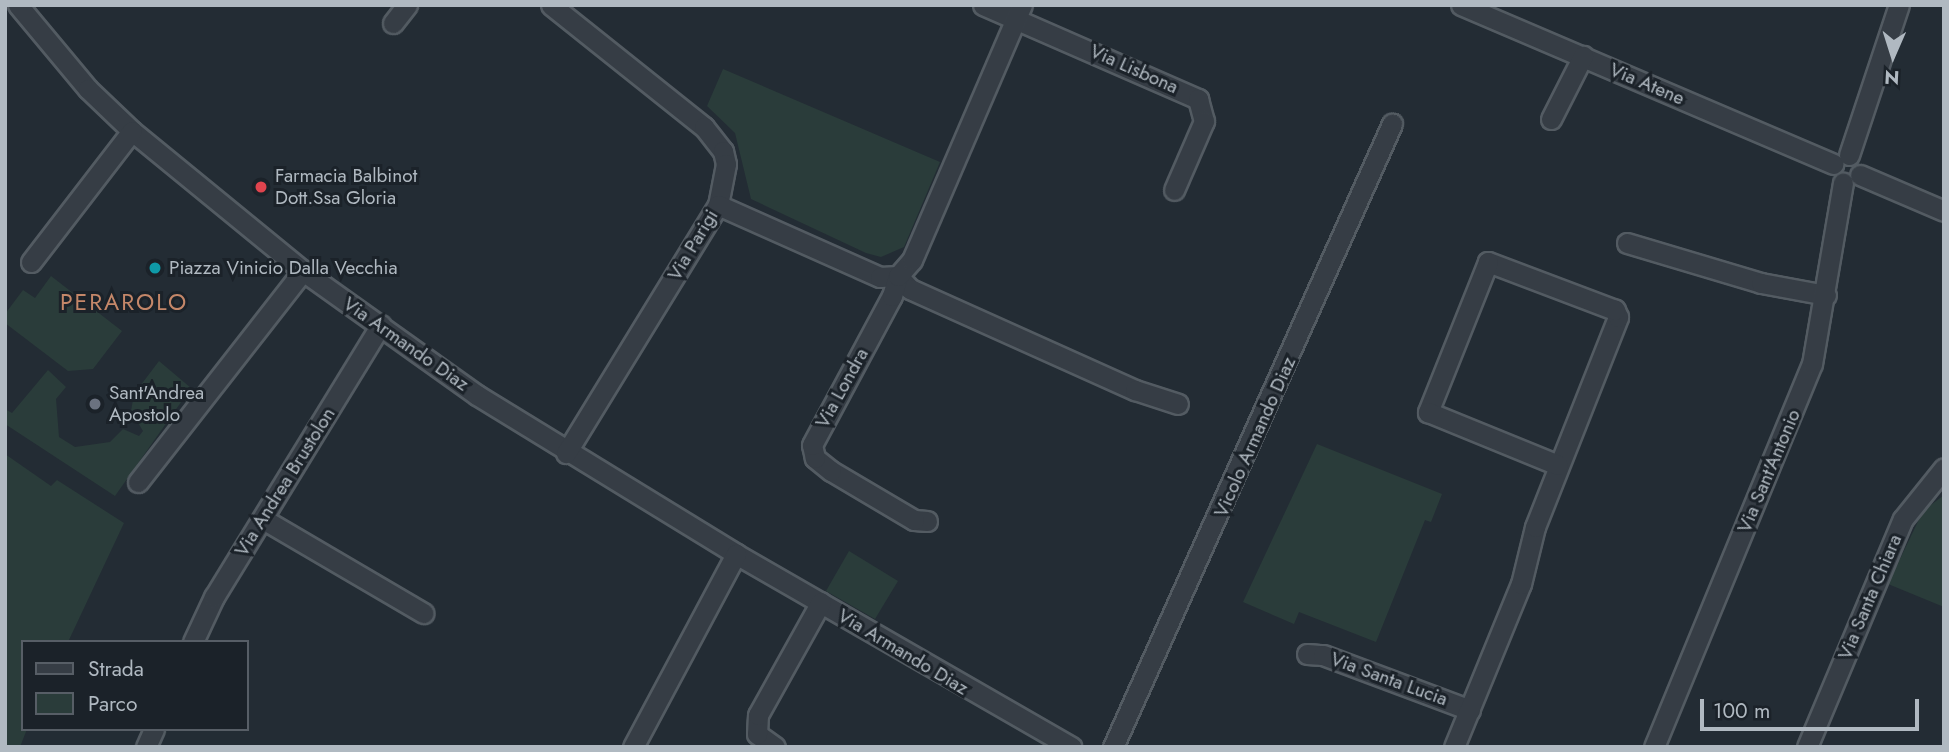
<!DOCTYPE html>
<style>
body{margin:0}
#map{position:relative;width:1949px;height:752px;overflow:hidden;background:#232c34;font-family:Jost,sans-serif}
div>[style]{position:absolute}
.green>*{inset:0;background:#2a3c3a}
.roads{filter:drop-shadow(2px 0 #535b62) drop-shadow(-2px 0 #535b62) drop-shadow(0 2px #535b62) drop-shadow(0 -2px #535b62)}
.minor>*{height:19px;margin:-9.5px;padding:0 9.5px;transform-origin:9.5px;border-radius:9.5px;background:#363d45}
.dots>*{width:19px;height:19px;translate:-50% -50%;box-sizing:border-box;border:4px solid #1b2229;border-radius:50%}
span{translate:-50% -50%;white-space:nowrap;text-align:center;line-height:1.15;-webkit-text-stroke:6px #1b2229;paint-order:stroke}
.street-label{font-size:19px;color:#b0b9c1}
.poi-label{font-size:19px;color:#b0b9c1}
.left{translate:0 -50%;text-align:left}
.quarter-label{font-size:23px;color:#c48769;letter-spacing:2px}
.frame{position:absolute;inset:0;border:7px solid #b0b9c1;pointer-events:none}
.legend{position:absolute;left:21px;top:640px;width:228px;height:91px;box-sizing:border-box;background:#1b2229;border:2px solid #575e66;margin:0;padding:9px 12px;list-style:none;font-size:21px;color:#b0b9c1}
.legend li{display:flex;align-items:center;gap:14px;height:35px}
.legend b{width:35px;border:2px solid #575e66}
.north{position:absolute;left:1858px;top:21px;width:70px;height:70px;-webkit-text-stroke:5px #1b2229;paint-order:stroke;rotate:183deg;font-size:19px;font-weight:700;line-height:28px;text-align:center;color:#b0b9c1}
.north::after{content:'';display:block;margin:auto;width:24px;height:32px;background:#b0b9c1;clip-path:polygon(50% 0,100% 100%,50% 72%,0 100%)}
.scale{position:absolute;left:1700px;top:699px;width:219px;height:32px;box-sizing:border-box;border:4px solid #b0b9c1;border-top:0;padding-left:9px;font-size:21px;line-height:24px;white-space:nowrap;color:#b0b9c1;-webkit-text-stroke:5px #1b2229;paint-order:stroke}
</style>
<div id="map">
<div class="green">
<div style="clip-path:polygon(723px 69px,940px 162px,904px 247px,881px 257px,866px 253px,751px 199px,735px 133px,707px 106px)"></div>
<div style="clip-path:polygon(51px 276px,122px 331px,93px 369px,68px 371px,5px 323px,5px 314px,23px 290px,35px 298px)"></div>
<div style="clip-path:polygon(159px 361px,191px 388px,115px 496px,5px 424px,5px 409px,12px 413px,48px 370px,66px 387px,56px 399px,59px 437px,75px 447px,110px 442px,123px 429px,139px 436px,143px 431px,131px 411px,134px 394px)"></div>
<div style="clip-path:polygon(1317px 444px,1442px 494px,1431px 522px,1425px 520px,1376px 642px,1299px 612px,1294px 624px,1243px 602px)"></div>
<div style="clip-path:polygon(5px 454px,51px 486px,57px 480px,124px 523px,68px 642px,23px 642px,23px 729px,27px 729px,20px 747px,5px 745px)"></div>
<div style="clip-path:polygon(1944px 495px,1944px 607px,1888px 584px,1923px 511px)"></div>
<div style="clip-path:polygon(849px 551px,898px 581px,875px 619px,826px 591px)"></div>
</div>
<div class="roads">
<div class="minor">
<div style="left:18px;top:5px;width:109px;rotate:50.2deg"></div>
<div style="left:88px;top:89px;width:61px;rotate:43.7deg"></div>
<div style="left:132px;top:131px;width:221px;rotate:39.3deg"></div>
<div style="left:303px;top:271px;width:214px;rotate:35.5deg"></div>
<div style="left:477px;top:395px;width:304px;rotate:31.5deg"></div>
<div style="left:736px;top:554px;width:387px;rotate:29.9deg"></div>
<div style="left:551px;top:5px;width:196px;rotate:38.6deg"></div>
<div style="left:704px;top:127px;width:31px;rotate:52deg"></div>
<div style="left:723px;top:151px;width:13px;rotate:77deg"></div>
<div style="left:726px;top:164px;width:42px;rotate:101deg"></div>
<div style="left:718px;top:205px;width:291px;rotate:121.5deg"></div>
<div style="left:983px;top:5px;width:235px;rotate:23.6deg"></div>
<div style="left:1198px;top:99px;width:23px;rotate:75deg"></div>
<div style="left:1204px;top:121px;width:75px;rotate:113.5deg"></div>
<div style="left:1461px;top:5px;width:405px;rotate:23.1deg"></div>
<div style="left:393px;top:23px;width:23px;rotate:-52deg"></div>
<div style="left:1551px;top:119px;width:71px;rotate:-63.1deg"></div>
<div style="left:1849px;top:155px;width:158px;rotate:-71.6deg"></div>
<div style="left:1860px;top:175px;width:91px;rotate:23.2deg"></div>
<div style="left:718px;top:205px;width:177px;rotate:24deg"></div>
<div style="left:880px;top:277px;width:18px;rotate:-3deg"></div>
<div style="left:898px;top:276px;width:18px;rotate:47deg"></div>
<div style="left:910px;top:289px;width:247px;rotate:24.2deg"></div>
<div style="left:1135px;top:390px;width:45px;rotate:18deg"></div>
<div style="left:1627px;top:243px;width:140px;rotate:16.6deg"></div>
<div style="left:1761px;top:283px;width:66px;rotate:10.5deg"></div>
<div style="left:31px;top:262px;width:165px;rotate:-52.4deg"></div>
<div style="left:138px;top:482px;width:268px;rotate:-52deg"></div>
<div style="left:263px;top:519px;width:186px;rotate:30.4deg"></div>
<div style="left:927px;top:521px;width:13px;rotate:-176deg"></div>
<div style="left:914px;top:520px;width:96px;rotate:-149.4deg"></div>
<div style="left:831px;top:471px;width:21px;rotate:-141deg"></div>
<div style="left:815px;top:458px;width:13px;rotate:-103deg"></div>
<div style="left:812px;top:445px;width:169px;rotate:-61.8deg"></div>
<div style="left:892px;top:296px;width:21px;rotate:-73deg"></div>
<div style="left:898px;top:276px;width:21px;rotate:-49deg"></div>
<div style="left:912px;top:260px;width:278px;rotate:-66.7deg"></div>
<div style="left:193px;top:642px;width:50px;rotate:-65deg"></div>
<div style="left:214px;top:597px;width:319px;rotate:-58.5deg"></div>
<div style="left:1307px;top:654px;width:16px;rotate:4deg"></div>
<div style="left:1323px;top:655px;width:157px;rotate:20.5deg"></div>
<div style="left:146px;top:747px;width:20px;rotate:-66deg"></div>
<div style="left:633px;top:747px;width:219px;rotate:-61.9deg"></div>
<div style="left:775px;top:747px;width:22px;rotate:-144deg"></div>
<div style="left:757px;top:734px;width:19px;rotate:-87deg"></div>
<div style="left:758px;top:715px;width:129px;rotate:-60.9deg"></div>
<div style="left:1113px;top:747px;width:683px;rotate:-65.88deg"></div>
<div style="left:1454px;top:747px;width:176px;rotate:-67.7deg"></div>
<div style="left:1521px;top:584px;width:59px;rotate:-76.2deg"></div>
<div style="left:1535px;top:527px;width:226px;rotate:-68.4deg"></div>
<div style="left:1618px;top:317px;width:8px;rotate:-113deg"></div>
<div style="left:1615px;top:310px;width:136px;rotate:-159.3deg"></div>
<div style="left:1488px;top:262px;width:162px;rotate:111.8deg"></div>
<div style="left:1428px;top:412px;width:140px;rotate:22.2deg"></div>
<div style="left:1654px;top:747px;width:414px;rotate:-67.6deg"></div>
<div style="left:1812px;top:364px;width:184px;rotate:-80.3deg"></div>
<div style="left:1807px;top:747px;width:247px;rotate:-67.2deg"></div>
<div style="left:1903px;top:519px;width:65px;rotate:-51.2deg"></div>
</div>
</div>
<div class="dots">
<div style="left:261px;top:187px;background:#e0444e"></div>
<div style="left:155px;top:268px;background:#0f9aa8"></div>
<div style="left:95px;top:404px;background:#6b7280"></div>
</div>
<div class="street-label">
<span style="left:1134px;top:69px;rotate:24deg">Via Lisbona</span>
<span style="left:1647px;top:84px;rotate:23deg">Via Atene</span>
<span style="left:693px;top:245px;rotate:-59deg">Via Parigi</span>
<span style="left:406px;top:344px;rotate:35deg">Via Armando Diaz</span>
<span style="left:842px;top:388px;rotate:-61deg">Via Londra</span>
<span style="left:1255px;top:437px;rotate:-66deg">Vicolo Armando Diaz</span>
<span style="left:1769px;top:471px;rotate:-67deg">Via Sant'Antonio</span>
<span style="left:285px;top:482px;rotate:-58deg">Via Andrea Brustolon</span>
<span style="left:1870px;top:597px;rotate:-67deg">Via Santa Chiara</span>
<span style="left:903px;top:652px;rotate:31deg">Via Armando Diaz</span>
<span style="left:1389px;top:679px;rotate:20deg">Via Santa Lucia</span>
</div>
<div class="poi-label">
<span class="left" style="left:275px;top:187px">Farmacia Balbinot<br>Dott.Ssa Gloria</span>
<span class="left" style="left:169px;top:268px">Piazza Vinicio Dalla Vecchia</span>
<span class="left" style="left:109px;top:404px">Sant'Andrea<br>Apostolo</span>
</div>
<div class="quarter-label">
<span style="left:124px;top:302px">PERAROLO</span>
</div>
<div class="frame"></div>
<ul class="legend">
<li><b style="height:9px;background:#363d45"></b>Strada</li>
<li><b style="height:19px;background:#2a3c3a"></b>Parco</li>
</ul>
<div class="north">N</div>
<div class="scale">100 m</div>
</div>
